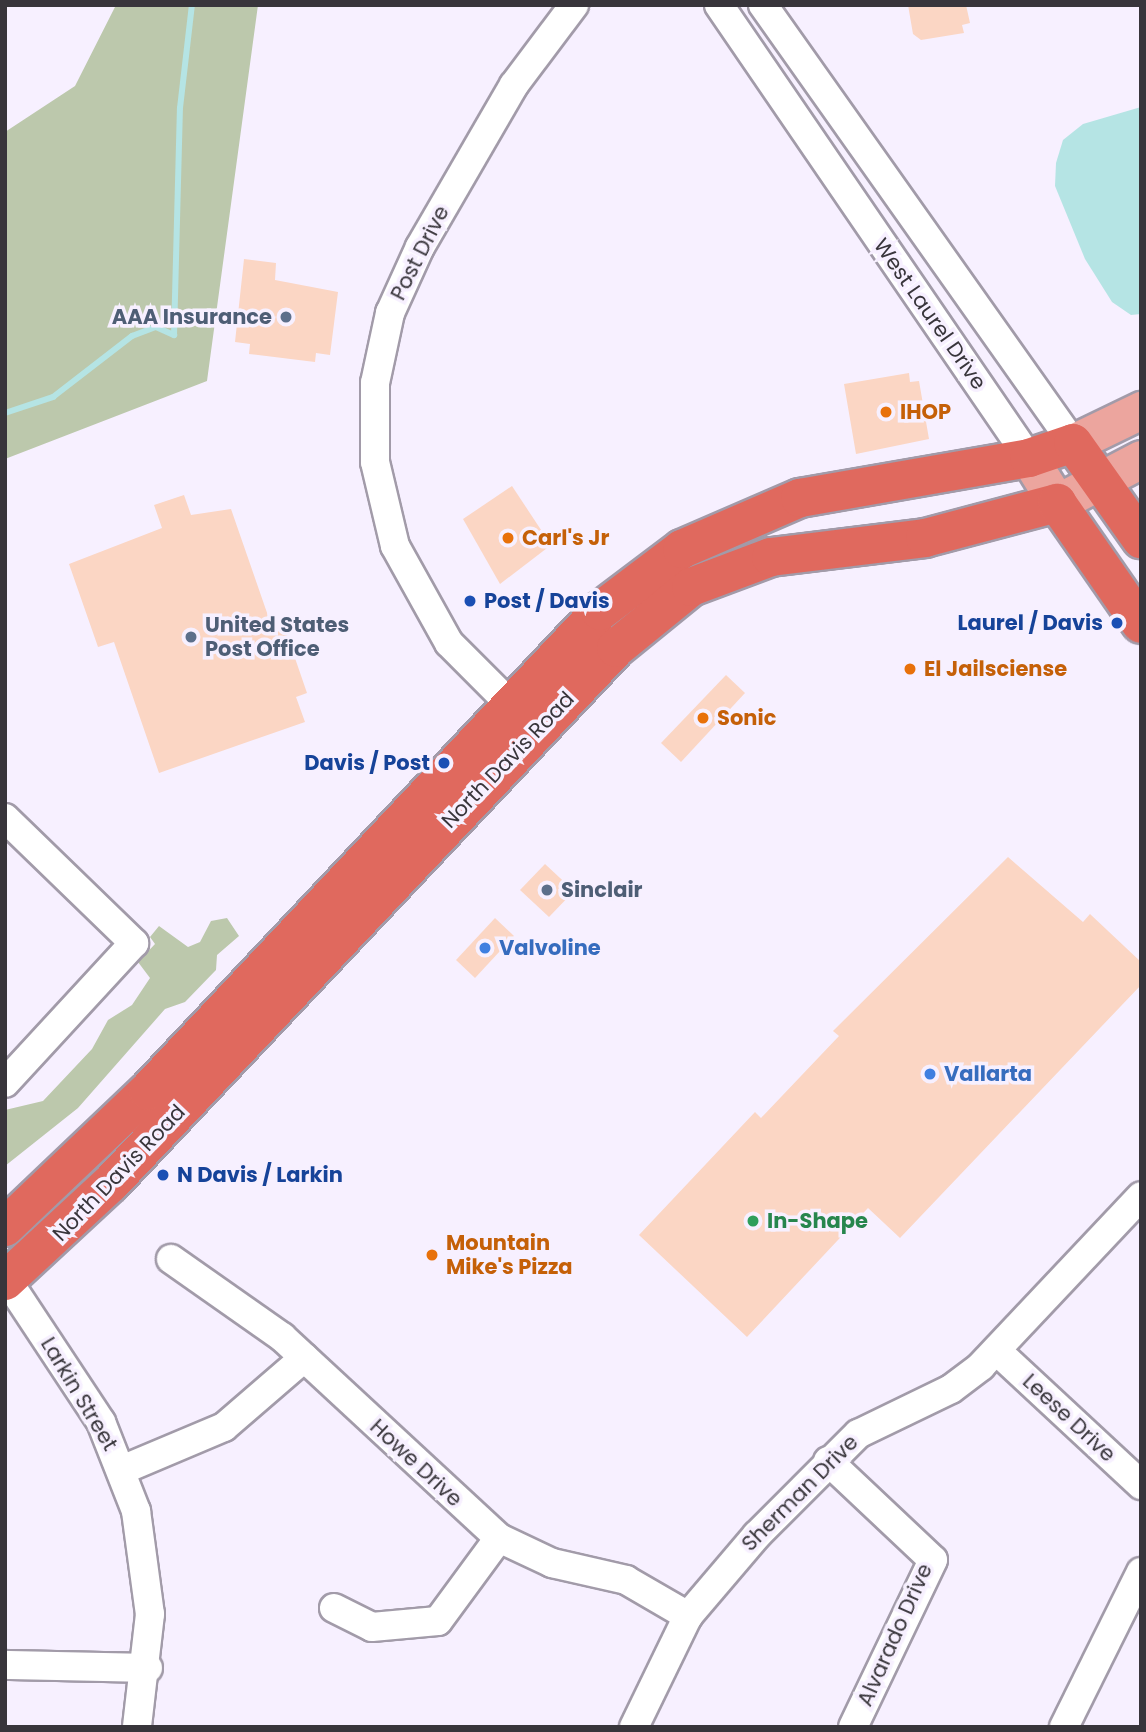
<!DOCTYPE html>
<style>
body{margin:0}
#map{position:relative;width:1146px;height:1732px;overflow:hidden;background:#f7f0ff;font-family:Poppins,sans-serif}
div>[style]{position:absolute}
.green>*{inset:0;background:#bcc8ac}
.water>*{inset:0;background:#b5e4e4}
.stream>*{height:6px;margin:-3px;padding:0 3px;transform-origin:3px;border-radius:3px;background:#b5e4e4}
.building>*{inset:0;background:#fbd6c4}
.roads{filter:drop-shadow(2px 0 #a29ba9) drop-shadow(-2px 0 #a29ba9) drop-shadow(0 2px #a29ba9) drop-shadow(0 -2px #a29ba9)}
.minor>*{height:28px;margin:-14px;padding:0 14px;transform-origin:14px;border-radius:14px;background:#fff}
.major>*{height:37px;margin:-18.5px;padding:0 18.5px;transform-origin:18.5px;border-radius:18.5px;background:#eca59e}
.highway>*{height:38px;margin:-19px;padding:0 19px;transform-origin:19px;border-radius:19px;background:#e0695e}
.dots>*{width:19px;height:19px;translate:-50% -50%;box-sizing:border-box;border:4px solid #f7f0ff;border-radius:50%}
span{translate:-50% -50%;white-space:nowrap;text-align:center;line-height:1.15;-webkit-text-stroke:7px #f7f0ff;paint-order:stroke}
.street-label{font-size:21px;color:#38353b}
.service-label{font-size:21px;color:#4e5e75;font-weight:700}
.right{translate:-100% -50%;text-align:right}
.left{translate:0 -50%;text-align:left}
.food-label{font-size:21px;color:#c56008;font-weight:700}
.transit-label{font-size:21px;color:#164399;font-weight:700}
.shop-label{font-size:21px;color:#366cbe;font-weight:700}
.leisure-label{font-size:21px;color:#27864d;font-weight:700}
.frame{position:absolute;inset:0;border:7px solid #38353b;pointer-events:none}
</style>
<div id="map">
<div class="green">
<div style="clip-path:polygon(116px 5px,258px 5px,207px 381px,5px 459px,5px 132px,75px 86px)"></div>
<div style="clip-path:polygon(227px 918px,239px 936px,217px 955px,216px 970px,185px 1002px,165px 1009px,78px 1108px,5px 1166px,5px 1110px,43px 1101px,92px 1049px,108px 1020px,132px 1005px,150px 978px,138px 962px,155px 944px,150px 937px,159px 926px,188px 947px,200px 942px,211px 921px)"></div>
</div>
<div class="water">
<div style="clip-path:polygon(1141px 107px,1141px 314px,1131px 315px,1112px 302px,1085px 259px,1055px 186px,1056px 163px,1063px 140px,1083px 124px)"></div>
</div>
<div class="stream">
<div style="left:5px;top:413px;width:51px;rotate:-18.4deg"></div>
<div style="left:53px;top:397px;width:100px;rotate:-37.7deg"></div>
<div style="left:132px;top:336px;width:26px;rotate:-21deg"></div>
<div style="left:156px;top:327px;width:20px;rotate:24deg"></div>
<div style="left:174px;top:335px;width:227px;rotate:-88.5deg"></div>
<div style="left:180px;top:108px;width:104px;rotate:-83.4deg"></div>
</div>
<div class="building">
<div style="clip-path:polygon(908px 5px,966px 5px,970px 23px,962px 25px,964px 33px,921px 40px,913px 34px)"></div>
<div style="clip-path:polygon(244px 259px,276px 263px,275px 280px,338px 292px,330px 355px,316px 353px,315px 362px,249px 354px,250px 344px,235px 342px)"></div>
<div style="clip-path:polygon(909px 373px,910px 382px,919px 381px,929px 439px,856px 454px,844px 384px)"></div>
<div style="clip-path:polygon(512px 486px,551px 545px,500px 584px,463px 519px)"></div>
<div style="clip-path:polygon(184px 495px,191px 515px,231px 509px,274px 633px,285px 629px,307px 693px,296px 697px,305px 722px,159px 773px,114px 642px,98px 647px,69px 564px,162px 528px,154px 505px)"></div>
<div style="clip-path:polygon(726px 675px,745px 693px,681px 762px,661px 743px)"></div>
<div style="clip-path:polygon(1008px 857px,1083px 922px,1090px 914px,1141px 962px,1141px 985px,900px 1238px,868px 1208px,747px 1337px,639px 1235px,755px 1112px,761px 1118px,839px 1036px,833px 1031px)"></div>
<div style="clip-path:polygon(545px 864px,574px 891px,549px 917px,520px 890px)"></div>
<div style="clip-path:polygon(495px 918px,514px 936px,475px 978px,456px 960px)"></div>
</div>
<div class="roads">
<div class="minor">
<div style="left:719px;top:5px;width:549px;rotate:55.62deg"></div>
<div style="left:763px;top:5px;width:537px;rotate:54.71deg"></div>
<div style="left:510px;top:704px;width:86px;rotate:-135deg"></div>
<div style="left:449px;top:643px;width:111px;rotate:-119.1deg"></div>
<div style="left:395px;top:546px;width:86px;rotate:-103.4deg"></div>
<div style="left:375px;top:462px;width:79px;rotate:-90deg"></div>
<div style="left:375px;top:383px;width:72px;rotate:-77.9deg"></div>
<div style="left:390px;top:313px;width:72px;rotate:-65.6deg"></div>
<div style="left:420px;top:247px;width:187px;rotate:-59.9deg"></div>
<div style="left:514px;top:85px;width:100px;rotate:-53.1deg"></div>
<div style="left:5px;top:818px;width:180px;rotate:44.1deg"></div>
<div style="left:134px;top:943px;width:190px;rotate:132.7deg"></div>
<div style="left:171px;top:1259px;width:136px;rotate:35.1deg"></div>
<div style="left:282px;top:1337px;width:296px;rotate:42.8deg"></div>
<div style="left:499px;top:1538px;width:59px;rotate:25.3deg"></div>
<div style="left:552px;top:1563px;width:76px;rotate:12.9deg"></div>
<div style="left:626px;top:1580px;width:72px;rotate:30.1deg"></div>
<div style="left:5px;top:1277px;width:174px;rotate:56.5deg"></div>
<div style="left:101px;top:1422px;width:96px;rotate:68.5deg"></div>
<div style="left:136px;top:1511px;width:104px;rotate:82.3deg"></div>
<div style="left:150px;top:1614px;width:114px;rotate:96.6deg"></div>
<div style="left:997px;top:1351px;width:197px;rotate:42.9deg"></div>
<div style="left:828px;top:1461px;width:144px;rotate:43.3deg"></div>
<div style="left:933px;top:1560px;width:185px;rotate:115.6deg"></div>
<div style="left:122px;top:1470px;width:111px;rotate:-22.9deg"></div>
<div style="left:224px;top:1427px;width:106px;rotate:-40.8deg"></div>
<div style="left:334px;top:1608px;width:42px;rotate:26.6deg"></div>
<div style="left:372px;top:1627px;width:66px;rotate:-5.2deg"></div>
<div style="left:438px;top:1621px;width:103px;rotate:-53.7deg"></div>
<div style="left:5px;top:1665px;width:143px;rotate:1.2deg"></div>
<div style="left:634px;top:1727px;width:123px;rotate:-64.1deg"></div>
<div style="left:688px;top:1616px;width:106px;rotate:-49.6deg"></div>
<div style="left:757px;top:1535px;width:143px;rotate:-45deg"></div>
<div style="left:858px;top:1434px;width:103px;rotate:-25.8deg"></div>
<div style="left:951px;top:1389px;width:38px;rotate:-37deg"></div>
<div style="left:981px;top:1366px;width:233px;rotate:-46.7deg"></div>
<div style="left:1064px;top:1727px;width:173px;rotate:-63.6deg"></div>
</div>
<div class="major">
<div style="left:1073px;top:443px;width:76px;rotate:-25.9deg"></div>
<div style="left:1029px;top:458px;width:53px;rotate:58.1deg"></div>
<div style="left:1057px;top:503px;width:95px;rotate:-27.6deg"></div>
</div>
<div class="highway">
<div style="left:5px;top:1227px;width:197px;rotate:-43.6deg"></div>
<div style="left:148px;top:1091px;width:659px;rotate:-46.72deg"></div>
<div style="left:600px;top:611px;width:103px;rotate:-37.1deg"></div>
<div style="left:682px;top:549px;width:129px;rotate:-23.4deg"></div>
<div style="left:800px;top:498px;width:232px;rotate:-9.9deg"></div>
<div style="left:1029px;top:458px;width:46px;rotate:-18.8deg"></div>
<div style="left:1073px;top:443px;width:118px;rotate:54.7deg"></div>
<div style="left:5px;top:1281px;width:144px;rotate:-42.8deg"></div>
<div style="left:111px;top:1183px;width:736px;rotate:-46.65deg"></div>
<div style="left:616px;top:648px;width:97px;rotate:-39.1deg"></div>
<div style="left:691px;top:587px;width:85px;rotate:-20.6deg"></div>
<div style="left:771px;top:557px;width:155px;rotate:-7deg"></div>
<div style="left:925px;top:538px;width:137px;rotate:-14.9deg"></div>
<div style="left:1057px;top:503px;width:147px;rotate:55.2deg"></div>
</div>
</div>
<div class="dots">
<div style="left:286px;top:317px;background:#5c6f8a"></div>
<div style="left:886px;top:412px;background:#e8710a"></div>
<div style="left:508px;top:538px;background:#e8710a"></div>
<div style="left:470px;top:601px;background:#1a4fb4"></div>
<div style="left:1117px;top:623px;background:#1a4fb4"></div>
<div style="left:191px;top:637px;background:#5c6f8a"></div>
<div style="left:910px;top:669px;background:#e8710a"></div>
<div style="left:703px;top:718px;background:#e8710a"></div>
<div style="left:444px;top:763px;background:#1a4fb4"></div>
<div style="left:547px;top:890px;background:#5c6f8a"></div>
<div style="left:485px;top:948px;background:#3f7fe0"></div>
<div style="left:930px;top:1074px;background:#3f7fe0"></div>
<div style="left:163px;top:1175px;background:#1a4fb4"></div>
<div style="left:753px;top:1221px;background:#2e9e5b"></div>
<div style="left:432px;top:1255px;background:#e8710a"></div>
</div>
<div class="street-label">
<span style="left:420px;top:253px;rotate:-63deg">Post Drive</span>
<span style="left:930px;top:314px;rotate:55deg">West Laurel Drive</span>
<span style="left:508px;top:760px;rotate:-46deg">North Davis Road</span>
<span style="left:119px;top:1173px;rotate:-46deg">North Davis Road</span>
<span style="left:79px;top:1394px;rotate:59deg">Larkin Street</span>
<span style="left:1069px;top:1418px;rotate:43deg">Leese Drive</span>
<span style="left:416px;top:1463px;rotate:43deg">Howe Drive</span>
<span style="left:800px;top:1493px;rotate:-45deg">Sherman Drive</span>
<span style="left:895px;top:1635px;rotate:-66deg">Alvarado Drive</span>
</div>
<div class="service-label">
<span class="right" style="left:272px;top:317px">AAA Insurance</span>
<span class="left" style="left:205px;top:637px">United States<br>Post Office</span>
<span class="left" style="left:561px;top:890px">Sinclair</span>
</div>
<div class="food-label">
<span class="left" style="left:900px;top:412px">IHOP</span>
<span class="left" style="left:522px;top:538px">Carl's Jr</span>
<span class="left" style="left:924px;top:669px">El Jailsciense</span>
<span class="left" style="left:717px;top:718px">Sonic</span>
<span class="left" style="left:446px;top:1255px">Mountain<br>Mike's Pizza</span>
</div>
<div class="transit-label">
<span class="left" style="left:484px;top:601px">Post / Davis</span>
<span class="right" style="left:1103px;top:623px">Laurel / Davis</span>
<span class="right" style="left:430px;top:763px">Davis / Post</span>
<span class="left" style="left:177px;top:1175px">N Davis / Larkin</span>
</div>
<div class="shop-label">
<span class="left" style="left:499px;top:948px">Valvoline</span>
<span class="left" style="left:944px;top:1074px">Vallarta</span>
</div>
<div class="leisure-label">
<span class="left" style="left:767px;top:1221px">In-Shape</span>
</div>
<div class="frame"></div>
</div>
